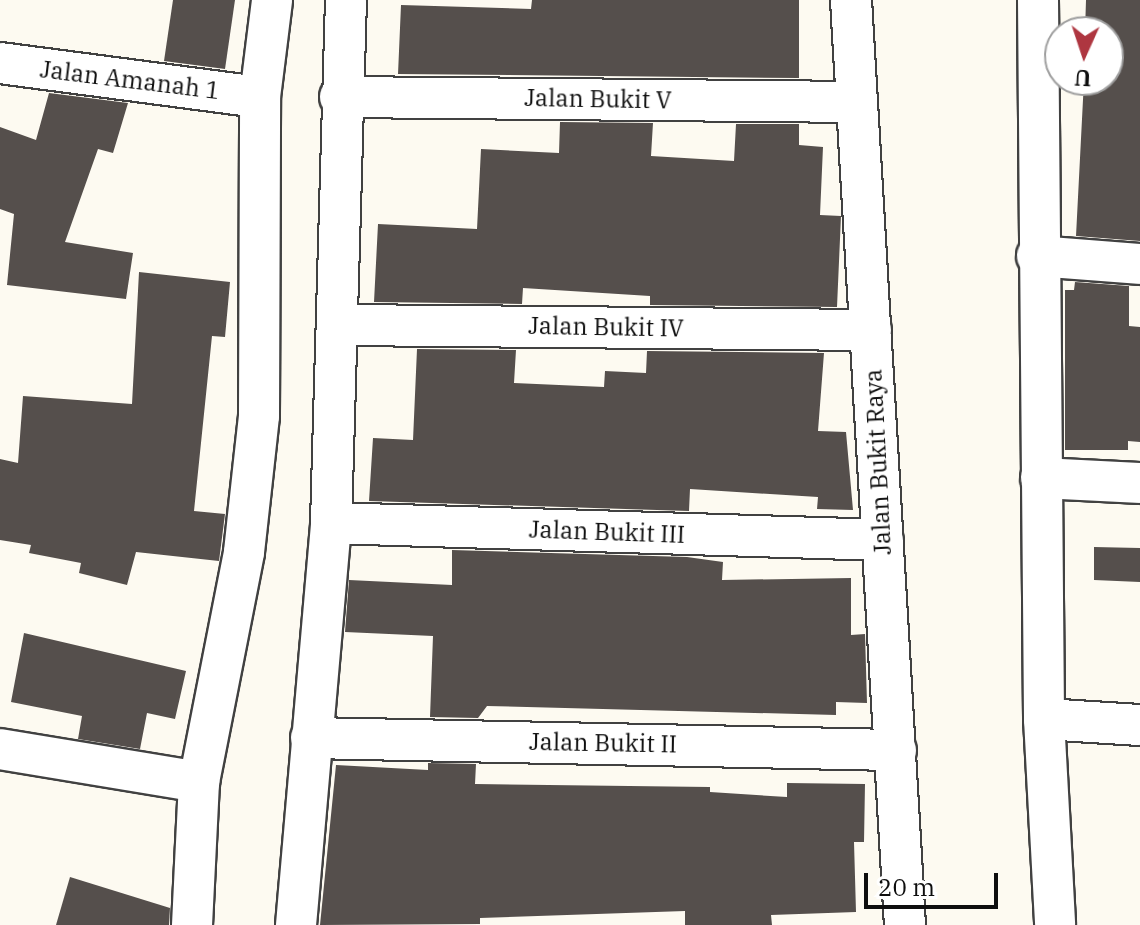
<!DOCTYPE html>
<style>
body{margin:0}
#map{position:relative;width:1140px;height:925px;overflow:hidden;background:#fdfaf1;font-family:"IBM Plex Serif",serif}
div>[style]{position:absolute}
.building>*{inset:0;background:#554f4c}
.roads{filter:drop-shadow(2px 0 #414141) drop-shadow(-2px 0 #414141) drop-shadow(0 2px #414141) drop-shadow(0 -2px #414141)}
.street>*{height:40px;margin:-20px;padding:0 20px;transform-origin:20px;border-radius:20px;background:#fff}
span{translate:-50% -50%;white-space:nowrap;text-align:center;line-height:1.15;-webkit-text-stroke:8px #fff;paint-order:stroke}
.street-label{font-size:24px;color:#0e0e0e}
.north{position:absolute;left:1044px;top:16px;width:80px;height:80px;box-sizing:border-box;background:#fff;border:2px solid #9f9f9f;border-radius:50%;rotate:183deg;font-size:22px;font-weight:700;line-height:32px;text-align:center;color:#0e0e0e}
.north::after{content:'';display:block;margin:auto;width:28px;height:36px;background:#ae3640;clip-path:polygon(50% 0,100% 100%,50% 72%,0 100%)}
.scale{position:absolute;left:864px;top:873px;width:134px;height:36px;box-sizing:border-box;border:4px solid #0e0e0e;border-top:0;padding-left:10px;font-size:24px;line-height:28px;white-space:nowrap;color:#0e0e0e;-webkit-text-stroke:6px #fff;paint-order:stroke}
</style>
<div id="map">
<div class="building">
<div style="clip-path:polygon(173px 0,235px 0,225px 69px,164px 61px)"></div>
<div style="clip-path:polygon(532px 0,799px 0,799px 78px,398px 74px,401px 5px,531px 9px)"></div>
<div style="clip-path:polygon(1086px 0,1140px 0,1140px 241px,1076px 236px,1084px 80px,1108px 80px,1108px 32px,1085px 32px)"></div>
<div style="clip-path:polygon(49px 93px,128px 103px,113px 153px,98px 149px,65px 242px,133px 253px,126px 299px,7px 285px,14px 214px,0 209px,0 127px,36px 140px)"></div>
<div style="clip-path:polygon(560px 122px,653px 123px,651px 156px,734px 161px,736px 124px,799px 124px,799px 145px,823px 147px,820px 215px,841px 216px,837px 307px,650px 305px,650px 296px,523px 288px,522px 304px,374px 302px,378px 224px,477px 229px,481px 149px,559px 153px)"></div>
<div style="clip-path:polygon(139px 272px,230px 282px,225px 337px,212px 336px,194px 511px,225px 514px,219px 561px,136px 552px,127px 585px,79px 573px,81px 563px,29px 553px,31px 545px,0 540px,0 459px,18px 463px,23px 396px,132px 404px)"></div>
<div style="clip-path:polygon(1075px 282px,1129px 286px,1129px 326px,1140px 327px,1140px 442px,1128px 441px,1128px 450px,1065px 450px,1065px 290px,1074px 290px)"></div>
<div style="clip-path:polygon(417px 349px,516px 350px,514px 383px,604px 387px,605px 371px,646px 373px,647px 351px,824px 353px,818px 431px,846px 432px,853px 510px,817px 509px,818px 497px,690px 489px,689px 511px,369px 501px,373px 438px,413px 440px)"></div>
<div style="clip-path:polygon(1094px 547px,1140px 548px,1140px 582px,1094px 580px)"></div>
<div style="clip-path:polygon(452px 550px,687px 557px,723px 562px,722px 580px,851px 578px,851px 635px,865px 634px,867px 703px,836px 702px,836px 715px,487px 706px,478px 718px,430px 717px,433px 636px,345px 632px,349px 580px,452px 585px)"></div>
<div style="clip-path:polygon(24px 633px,186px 671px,175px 719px,147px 713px,140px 749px,78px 739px,82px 716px,11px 702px)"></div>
<div style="clip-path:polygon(428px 763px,476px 764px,475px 784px,710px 787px,710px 792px,787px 797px,787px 783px,865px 784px,864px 842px,854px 842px,856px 912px,771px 915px,772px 925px,685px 925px,685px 911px,480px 918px,480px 924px,320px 925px,336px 765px,428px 770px)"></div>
<div style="clip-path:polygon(70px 877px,170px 908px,169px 925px,56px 925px)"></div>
</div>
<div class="roads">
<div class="street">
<div style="left:851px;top:0;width:927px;rotate:86.66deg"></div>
<div style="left:1038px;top:0;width:719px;rotate:89.52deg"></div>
<div style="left:1044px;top:719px;width:206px;rotate:86.9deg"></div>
<div style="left:0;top:63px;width:262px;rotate:7.5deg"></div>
<div style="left:340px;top:97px;width:517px;rotate:0.55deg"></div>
<div style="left:1037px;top:256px;width:103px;rotate:4.4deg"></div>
<div style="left:341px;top:325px;width:530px;rotate:0.54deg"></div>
<div style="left:1041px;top:478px;width:99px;rotate:2.9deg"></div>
<div style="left:331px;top:523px;width:552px;rotate:1.76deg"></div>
<div style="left:1044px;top:719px;width:96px;rotate:3.6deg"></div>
<div style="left:311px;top:738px;width:585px;rotate:1.18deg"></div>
<div style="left:0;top:749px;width:202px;rotate:9.4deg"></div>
<div style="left:192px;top:925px;width:143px;rotate:-87.2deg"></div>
<div style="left:199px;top:782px;width:234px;rotate:-78.9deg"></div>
<div style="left:244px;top:552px;width:137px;rotate:-83.7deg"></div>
<div style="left:259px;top:416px;width:319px;rotate:-89.8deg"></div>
<div style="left:260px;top:97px;width:98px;rotate:-82.9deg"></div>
<div style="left:296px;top:925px;width:404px;rotate:-85deg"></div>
<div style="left:331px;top:523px;width:523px;rotate:-88.36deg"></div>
</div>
</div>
<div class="street-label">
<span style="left:130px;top:80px;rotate:7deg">Jalan Amanah 1</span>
<span style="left:598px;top:99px;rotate:1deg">Jalan Bukit V</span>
<span style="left:606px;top:327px;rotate:1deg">Jalan Bukit IV</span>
<span style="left:878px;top:462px;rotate:-93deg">Jalan Bukit Raya</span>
<span style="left:607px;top:532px;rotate:2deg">Jalan Bukit III</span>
<span style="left:603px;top:743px;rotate:1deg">Jalan Bukit II</span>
</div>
<div class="north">U</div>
<div class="scale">20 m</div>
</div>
